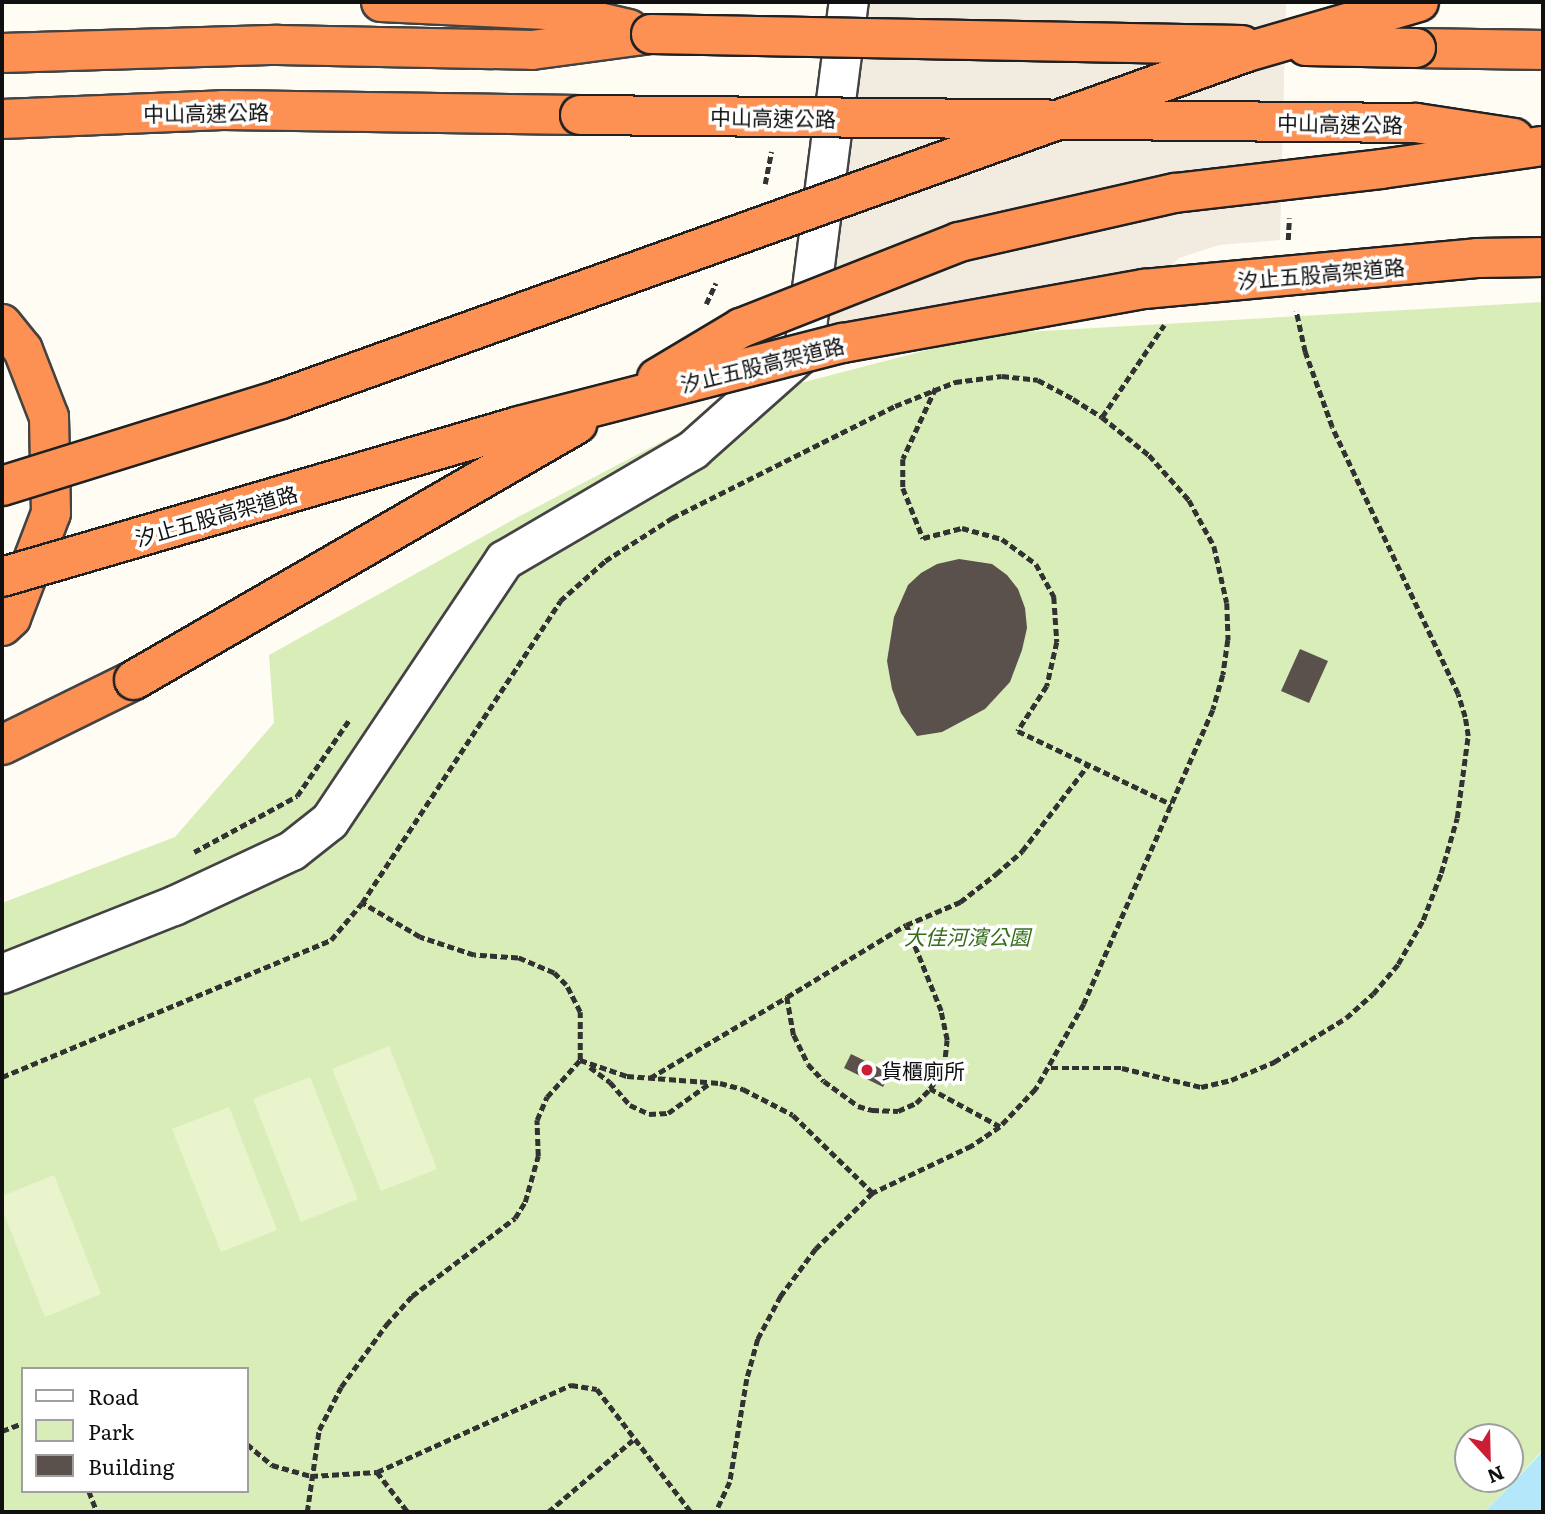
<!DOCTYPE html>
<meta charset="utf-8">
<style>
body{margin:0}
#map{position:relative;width:1545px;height:1514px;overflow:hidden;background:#fffcf4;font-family:Literata,"Noto Sans TC",serif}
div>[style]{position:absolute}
.green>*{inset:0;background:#d9edb9}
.pitch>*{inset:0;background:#eaf4cc}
.plaza>*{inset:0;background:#f1ebe0}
.water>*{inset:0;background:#b4e7fa}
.building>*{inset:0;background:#5a504c}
.path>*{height:4.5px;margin-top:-2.25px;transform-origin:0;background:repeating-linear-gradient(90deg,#323232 0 7px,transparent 0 10.5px)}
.roads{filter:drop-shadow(2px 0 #434343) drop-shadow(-2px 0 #434343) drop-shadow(0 2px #434343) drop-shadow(0 -2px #434343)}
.minor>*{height:38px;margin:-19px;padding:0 19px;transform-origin:19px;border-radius:19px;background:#fff}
.highway>*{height:38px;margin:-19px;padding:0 19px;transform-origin:19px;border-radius:19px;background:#fd9154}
.bridges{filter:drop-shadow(2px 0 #212121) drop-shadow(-2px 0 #212121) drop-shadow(0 2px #212121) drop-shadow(0 -2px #212121)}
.highway-bridge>*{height:38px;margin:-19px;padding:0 19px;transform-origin:19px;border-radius:19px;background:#fd9154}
.dots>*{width:19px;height:19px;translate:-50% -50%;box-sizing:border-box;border:4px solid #fff;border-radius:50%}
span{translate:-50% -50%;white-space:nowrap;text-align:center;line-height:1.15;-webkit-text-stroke:7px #fff;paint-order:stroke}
.street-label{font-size:21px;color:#101010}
.park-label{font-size:21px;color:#346e1b;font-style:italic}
.poi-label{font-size:21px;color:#101010}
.left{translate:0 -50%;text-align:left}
.frame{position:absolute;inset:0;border:4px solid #101010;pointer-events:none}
.legend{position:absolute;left:21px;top:1367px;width:228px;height:126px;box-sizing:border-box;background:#fff;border:2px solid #9f9f9f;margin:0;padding:9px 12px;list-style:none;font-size:21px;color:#101010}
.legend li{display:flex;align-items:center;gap:14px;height:35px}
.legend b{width:35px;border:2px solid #9f9f9f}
.north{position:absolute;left:1454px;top:1423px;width:70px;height:70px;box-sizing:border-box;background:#fff;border:2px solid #9f9f9f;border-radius:50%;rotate:158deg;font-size:19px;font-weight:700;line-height:28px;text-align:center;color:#101010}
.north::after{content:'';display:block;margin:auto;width:24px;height:32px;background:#cb1e36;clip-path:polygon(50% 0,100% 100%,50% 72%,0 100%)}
</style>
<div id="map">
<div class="green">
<div style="clip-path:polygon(evenodd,1543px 302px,1543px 1450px,1485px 1512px,2px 1512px,2px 903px,175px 837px,274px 723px,269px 655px,518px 517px,747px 397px,989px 334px,1543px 302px,23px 1369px,247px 1369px,247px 1491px,23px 1491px,23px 1369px,1543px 302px,1468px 1437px,1510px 1437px,1510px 1479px,1468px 1479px,1468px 1437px)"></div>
</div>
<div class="pitch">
<div style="clip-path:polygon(389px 1046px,437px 1169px,381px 1191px,332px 1069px)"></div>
<div style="clip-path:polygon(310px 1077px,358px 1199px,301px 1222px,253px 1099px)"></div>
<div style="clip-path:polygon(229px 1107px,277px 1230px,221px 1252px,172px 1129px)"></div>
<div style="clip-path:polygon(54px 1175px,101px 1294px,45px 1317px,2px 1209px,2px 1196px)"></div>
</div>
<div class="plaza">
<div style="clip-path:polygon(869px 2px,1286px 2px,1280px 240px,1219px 245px,1179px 258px,1156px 282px,827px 335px)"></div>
</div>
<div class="water">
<div style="clip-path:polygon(1543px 1450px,1543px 1512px,1485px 1512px,1543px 1451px)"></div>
</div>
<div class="building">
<div style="clip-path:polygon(959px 559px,992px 564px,1007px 575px,1018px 589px,1025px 608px,1027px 628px,1022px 650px,1010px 682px,985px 709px,942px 732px,917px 736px,901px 713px,892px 689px,887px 661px,894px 617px,908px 585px,921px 573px,937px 564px)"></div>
<div style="clip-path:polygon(1300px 649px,1328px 661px,1309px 703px,1281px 691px)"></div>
<div style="clip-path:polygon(851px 1054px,890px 1073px,883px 1087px,844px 1068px)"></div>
</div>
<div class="path">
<div style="left:765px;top:184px;width:33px;rotate:-79deg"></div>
<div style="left:1288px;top:240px;width:22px;rotate:-87deg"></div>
<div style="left:706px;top:304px;width:23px;rotate:-65deg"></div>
<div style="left:936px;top:388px;width:78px;rotate:114.9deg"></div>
<div style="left:903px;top:459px;width:29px;rotate:90deg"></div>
<div style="left:903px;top:488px;width:54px;rotate:68.2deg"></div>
<div style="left:923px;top:538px;width:40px;rotate:-14.4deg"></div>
<div style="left:962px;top:528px;width:41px;rotate:15.4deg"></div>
<div style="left:1002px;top:539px;width:42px;rotate:36.3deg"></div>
<div style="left:1036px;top:564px;width:38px;rotate:61deg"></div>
<div style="left:1054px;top:597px;width:45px;rotate:86.2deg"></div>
<div style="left:1057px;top:642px;width:45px;rotate:102.8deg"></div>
<div style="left:1047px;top:686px;width:54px;rotate:122.8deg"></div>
<div style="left:1018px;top:731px;width:170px;rotate:25.5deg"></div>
<div style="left:1102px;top:417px;width:111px;rotate:-56deg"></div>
<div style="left:194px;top:852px;width:117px;rotate:-28.5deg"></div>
<div style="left:297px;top:796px;width:92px;rotate:-55.6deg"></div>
<div style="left:787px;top:997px;width:139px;rotate:-31.2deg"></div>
<div style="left:580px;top:1060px;width:50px;rotate:18.8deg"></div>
<div style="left:627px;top:1076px;width:93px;rotate:4.3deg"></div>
<div style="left:720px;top:1083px;width:24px;rotate:15deg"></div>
<div style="left:743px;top:1089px;width:56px;rotate:27.5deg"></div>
<div style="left:793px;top:1115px;width:112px;rotate:44.3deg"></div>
<div style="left:590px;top:1067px;width:25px;rotate:37deg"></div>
<div style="left:610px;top:1082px;width:30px;rotate:49deg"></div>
<div style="left:630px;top:1105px;width:21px;rotate:25deg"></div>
<div style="left:649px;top:1114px;width:19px;rotate:-3deg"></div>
<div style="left:668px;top:1113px;width:52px;rotate:-35.5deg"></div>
<div style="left:1051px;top:1068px;width:71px"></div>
<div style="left:1122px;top:1068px;width:81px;rotate:13.5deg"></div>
<div style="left:1201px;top:1087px;width:31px;rotate:-13deg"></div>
<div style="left:1231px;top:1080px;width:47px;rotate:-22.7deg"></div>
<div style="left:1274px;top:1062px;width:84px;rotate:-31.4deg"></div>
<div style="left:1346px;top:1018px;width:36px;rotate:-42deg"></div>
<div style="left:1373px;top:994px;width:39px;rotate:-50deg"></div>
<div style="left:1398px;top:964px;width:51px;rotate:-60.4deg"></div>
<div style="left:1423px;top:920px;width:50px;rotate:-69deg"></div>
<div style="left:1441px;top:873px;width:57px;rotate:-73.8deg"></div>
<div style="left:1457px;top:818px;width:83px;rotate:-82.4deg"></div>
<div style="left:1468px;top:736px;width:19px;rotate:-99deg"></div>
<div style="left:1465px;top:717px;width:24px;rotate:-107deg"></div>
<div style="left:1458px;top:694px;width:295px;rotate:-115.3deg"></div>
<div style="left:1332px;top:427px;width:80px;rotate:-109.8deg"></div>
<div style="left:1305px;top:352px;width:42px;rotate:-102.4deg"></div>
<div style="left:2px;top:1077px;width:356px;rotate:-22.6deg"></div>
<div style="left:331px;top:940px;width:48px;rotate:-50deg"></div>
<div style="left:362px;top:903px;width:361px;rotate:-56.7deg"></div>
<div style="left:560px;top:601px;width:60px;rotate:-41.6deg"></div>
<div style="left:605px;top:561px;width:80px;rotate:-32.7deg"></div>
<div style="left:672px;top:518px;width:250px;rotate:-26.7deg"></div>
<div style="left:895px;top:406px;width:65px;rotate:-21.8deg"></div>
<div style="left:955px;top:382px;width:47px;rotate:-7.3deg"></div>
<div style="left:1002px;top:376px;width:36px;rotate:6deg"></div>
<div style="left:1038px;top:380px;width:40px;rotate:28deg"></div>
<div style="left:1073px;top:399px;width:34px;rotate:32deg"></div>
<div style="left:1102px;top:417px;width:60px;rotate:39deg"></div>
<div style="left:1149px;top:455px;width:60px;rotate:48.4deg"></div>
<div style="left:1189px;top:500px;width:52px;rotate:61.5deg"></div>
<div style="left:1214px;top:546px;width:58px;rotate:77.2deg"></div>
<div style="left:1227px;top:603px;width:37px;rotate:88deg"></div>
<div style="left:1228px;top:640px;width:35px;rotate:98deg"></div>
<div style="left:1223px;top:675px;width:36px;rotate:106deg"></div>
<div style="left:1213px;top:710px;width:321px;rotate:113.7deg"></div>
<div style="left:1084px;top:1004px;width:98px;rotate:119.5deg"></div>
<div style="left:1036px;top:1089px;width:52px;rotate:133.5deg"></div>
<div style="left:1000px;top:1127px;width:34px;rotate:146deg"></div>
<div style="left:972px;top:1146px;width:110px;rotate:154.6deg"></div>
<div style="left:873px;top:1193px;width:80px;rotate:135.5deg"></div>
<div style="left:816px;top:1249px;width:59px;rotate:126.7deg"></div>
<div style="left:781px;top:1296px;width:49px;rotate:118.1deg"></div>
<div style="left:758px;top:1339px;width:41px;rotate:105.4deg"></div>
<div style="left:747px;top:1379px;width:104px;rotate:99.4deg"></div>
<div style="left:730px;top:1482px;width:33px;rotate:115deg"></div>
<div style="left:650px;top:1078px;width:159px;rotate:-30.6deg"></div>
<div style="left:787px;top:997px;width:39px;rotate:80deg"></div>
<div style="left:794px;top:1035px;width:32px;rotate:64deg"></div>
<div style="left:808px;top:1064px;width:23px;rotate:47deg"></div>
<div style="left:824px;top:1081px;width:42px;rotate:36.3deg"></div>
<div style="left:858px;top:1106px;width:15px;rotate:16deg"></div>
<div style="left:872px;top:1110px;width:26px;rotate:2deg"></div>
<div style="left:898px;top:1111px;width:20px;rotate:-24deg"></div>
<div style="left:916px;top:1103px;width:20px;rotate:-45deg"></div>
<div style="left:1000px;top:1127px;width:80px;rotate:-151.5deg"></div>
<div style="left:930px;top:1089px;width:26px;rotate:-58deg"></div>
<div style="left:944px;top:1067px;width:27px;rotate:-84deg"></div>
<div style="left:947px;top:1040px;width:30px;rotate:-102deg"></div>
<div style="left:941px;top:1011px;width:93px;rotate:-112.1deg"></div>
<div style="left:906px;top:925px;width:59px;rotate:-23.1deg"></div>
<div style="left:960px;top:902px;width:46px;rotate:-37.9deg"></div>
<div style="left:996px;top:874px;width:35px;rotate:-41deg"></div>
<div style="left:1022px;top:851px;width:108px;rotate:-52.5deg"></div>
<div style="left:2px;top:1431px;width:22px;rotate:-21deg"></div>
<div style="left:247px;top:1444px;width:33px;rotate:40deg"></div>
<div style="left:272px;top:1465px;width:41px;rotate:15.8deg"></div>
<div style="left:311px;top:1476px;width:66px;rotate:-3.5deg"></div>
<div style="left:377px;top:1472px;width:213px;rotate:-24.2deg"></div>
<div style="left:571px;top:1385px;width:26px;rotate:9deg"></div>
<div style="left:597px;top:1389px;width:155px;rotate:52.6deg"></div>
<div style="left:377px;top:1472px;width:51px;rotate:52.2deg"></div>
<div style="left:89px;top:1491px;width:22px;rotate:69deg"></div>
<div style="left:307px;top:1512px;width:83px;rotate:-81.7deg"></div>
<div style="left:319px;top:1430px;width:48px;rotate:-62.9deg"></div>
<div style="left:341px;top:1387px;width:77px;rotate:-54deg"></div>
<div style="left:386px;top:1325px;width:39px;rotate:-48deg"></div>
<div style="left:412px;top:1296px;width:129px;rotate:-37.1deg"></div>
<div style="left:515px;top:1218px;width:19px;rotate:-58deg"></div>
<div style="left:525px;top:1202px;width:48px;rotate:-74.2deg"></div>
<div style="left:538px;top:1156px;width:36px;rotate:-92deg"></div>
<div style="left:537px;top:1120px;width:25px;rotate:-67deg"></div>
<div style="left:547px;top:1097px;width:50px;rotate:-48.3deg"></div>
<div style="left:580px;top:1060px;width:48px;rotate:-90deg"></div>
<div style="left:580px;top:1012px;width:30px;rotate:-117deg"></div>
<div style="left:566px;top:985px;width:17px;rotate:-135deg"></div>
<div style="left:554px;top:973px;width:39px;rotate:-157deg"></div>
<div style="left:518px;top:958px;width:44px;rotate:-176.1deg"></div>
<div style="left:474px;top:955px;width:57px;rotate:-161.6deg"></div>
<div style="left:420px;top:937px;width:67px;rotate:-149.6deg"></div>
<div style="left:548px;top:1512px;width:111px;rotate:-40.3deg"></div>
</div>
<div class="roads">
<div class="minor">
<div style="left:2px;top:974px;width:185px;rotate:-21.6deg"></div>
<div style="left:174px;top:906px;width:130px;rotate:-25deg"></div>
<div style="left:292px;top:851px;width:48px;rotate:-38.3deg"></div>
<div style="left:330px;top:821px;width:314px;rotate:-56.2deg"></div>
<div style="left:505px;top:560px;width:218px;rotate:-30.3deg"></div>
<div style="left:693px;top:450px;width:149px;rotate:-41.7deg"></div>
<div style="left:804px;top:351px;width:352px;rotate:-82.7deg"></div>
</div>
<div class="highway">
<div style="left:381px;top:2px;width:166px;rotate:2.8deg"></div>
<div style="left:547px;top:10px;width:84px;rotate:13deg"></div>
<div style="left:1416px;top:48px;width:127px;rotate:0.9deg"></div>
<div style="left:2px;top:53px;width:276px;rotate:-1.7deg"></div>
<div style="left:278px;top:45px;width:254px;rotate:1.1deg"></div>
<div style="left:532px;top:50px;width:120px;rotate:-7.7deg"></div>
<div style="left:2px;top:119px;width:221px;rotate:-2.3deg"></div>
<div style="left:223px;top:110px;width:357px;rotate:0.8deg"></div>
<div style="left:2px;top:324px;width:33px;rotate:51deg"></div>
<div style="left:23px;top:350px;width:72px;rotate:68.8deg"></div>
<div style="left:49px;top:417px;width:96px;rotate:88.8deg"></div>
<div style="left:51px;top:513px;width:112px;rotate:110.9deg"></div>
<div style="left:11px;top:618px;width:12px;rotate:138deg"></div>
<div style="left:2px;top:745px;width:147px;rotate:-26.2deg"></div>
</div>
</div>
<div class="bridges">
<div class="highway-bridge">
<div style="left:651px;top:34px;width:591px;rotate:1.07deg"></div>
<div style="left:1306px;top:46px;width:110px;rotate:1deg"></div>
<div style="left:580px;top:115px;width:836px;rotate:0.55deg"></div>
<div style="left:1416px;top:123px;width:99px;rotate:8.7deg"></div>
<div style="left:657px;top:378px;width:98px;rotate:-30.8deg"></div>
<div style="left:741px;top:328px;width:234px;rotate:-21.5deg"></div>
<div style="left:959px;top:242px;width:221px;rotate:-12.8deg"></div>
<div style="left:1175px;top:193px;width:207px;rotate:-6.6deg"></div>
<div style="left:1381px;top:169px;width:164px;rotate:-8.1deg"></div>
<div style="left:2px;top:486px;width:292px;rotate:-17.3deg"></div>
<div style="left:281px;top:399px;width:1026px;rotate:-19.76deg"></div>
<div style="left:1247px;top:52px;width:179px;rotate:-16.2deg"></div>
<div style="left:2px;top:577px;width:539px;rotate:-16.28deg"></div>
<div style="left:519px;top:426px;width:334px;rotate:-14.4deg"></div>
<div style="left:843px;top:343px;width:306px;rotate:-10.2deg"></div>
<div style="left:1144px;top:289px;width:334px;rotate:-5.3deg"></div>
<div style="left:1477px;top:258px;width:66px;rotate:-0.9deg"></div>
<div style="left:134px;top:680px;width:512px;rotate:-30.02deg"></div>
</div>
</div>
<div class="dots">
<div style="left:867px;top:1070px;background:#cb1e36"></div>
</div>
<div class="street-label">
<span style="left:206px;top:112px;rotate:-1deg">中山高速公路</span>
<span style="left:773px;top:117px;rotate:1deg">中山高速公路</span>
<span style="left:1340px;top:123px;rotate:1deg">中山高速公路</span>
<span style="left:1321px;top:273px;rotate:-5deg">汐止五股高架道路</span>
<span style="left:762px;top:364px;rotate:-14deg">汐止五股高架道路</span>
<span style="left:216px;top:515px;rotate:-16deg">汐止五股高架道路</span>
</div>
<div class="park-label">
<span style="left:967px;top:936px">大佳河濱公園</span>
</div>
<div class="poi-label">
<span class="left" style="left:881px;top:1070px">貨櫃廁所</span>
</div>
<div class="frame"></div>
<ul class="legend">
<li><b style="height:9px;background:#fff"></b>Road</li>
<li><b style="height:19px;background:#d9edb9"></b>Park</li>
<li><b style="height:19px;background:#5a504c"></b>Building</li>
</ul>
<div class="north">N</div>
</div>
